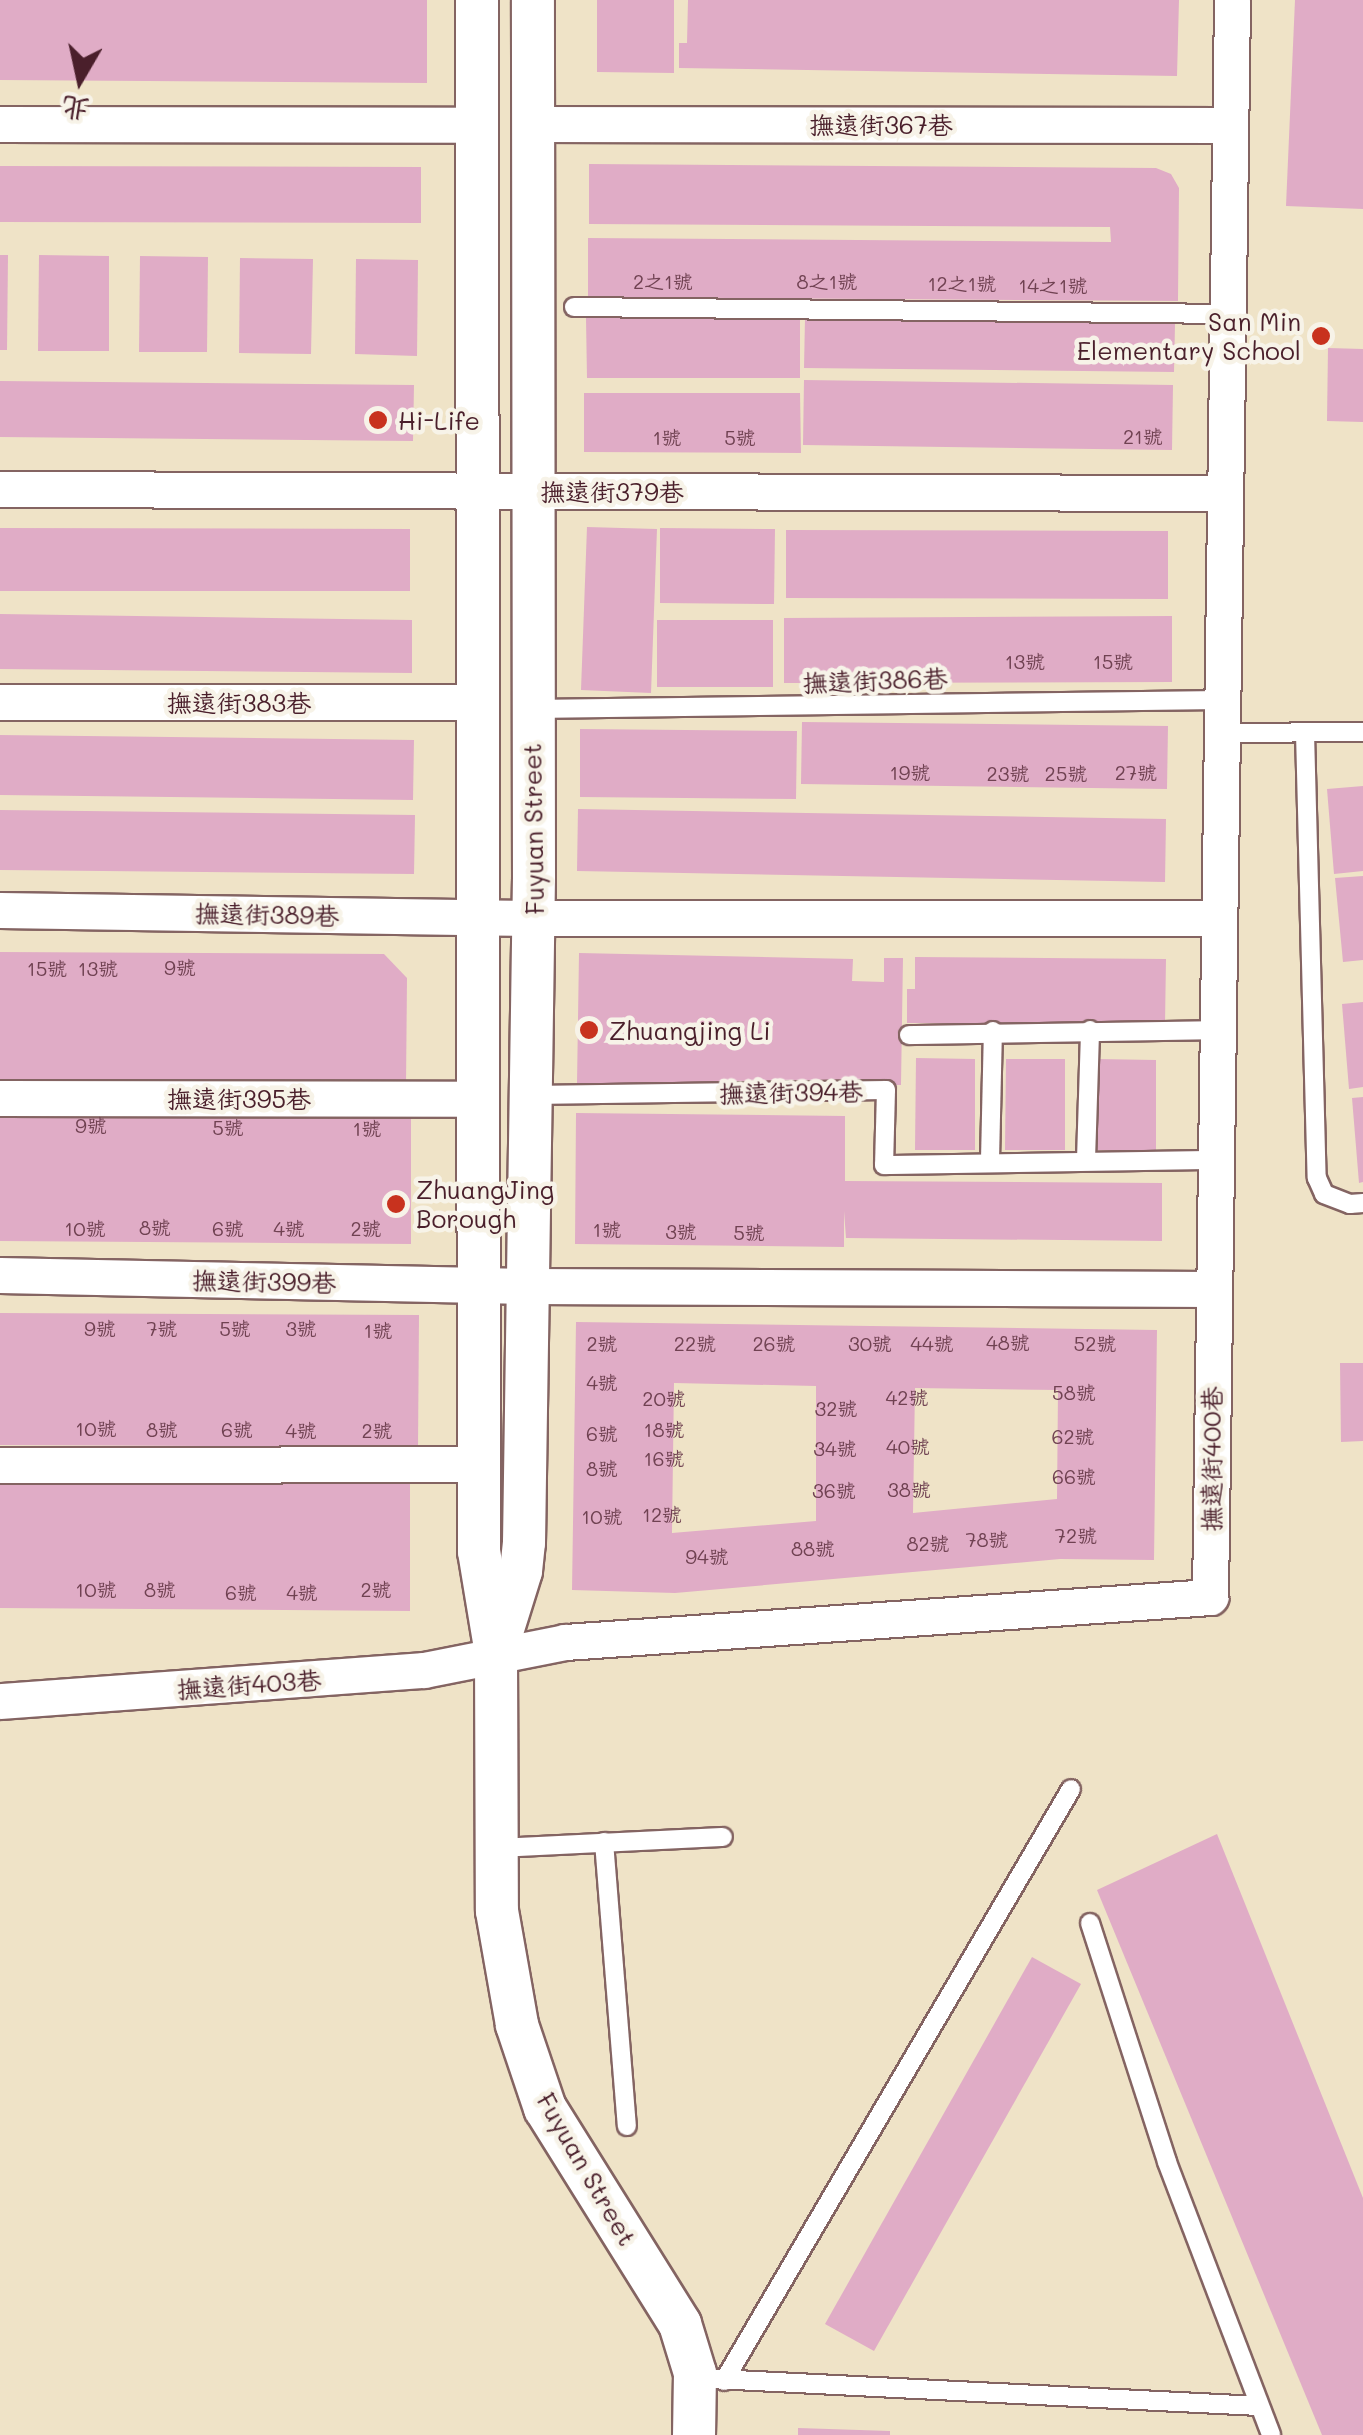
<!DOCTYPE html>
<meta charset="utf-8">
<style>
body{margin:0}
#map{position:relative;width:1363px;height:2435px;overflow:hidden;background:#efe3c7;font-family:Mali,"LXGW WenKai TC",sans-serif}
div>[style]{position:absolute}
.building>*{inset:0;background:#e0acc6}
.roads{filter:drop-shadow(2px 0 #846462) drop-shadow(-2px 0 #846462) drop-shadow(0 2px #846462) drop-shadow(0 -2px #846462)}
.service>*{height:18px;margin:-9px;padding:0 9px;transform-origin:9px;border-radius:9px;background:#fff}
.minor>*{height:35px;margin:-17.5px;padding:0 17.5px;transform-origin:17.5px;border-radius:17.5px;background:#fff}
.tertiary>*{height:42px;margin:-21px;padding:0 21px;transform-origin:21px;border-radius:21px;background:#fff}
.dots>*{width:28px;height:28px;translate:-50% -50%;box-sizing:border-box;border:5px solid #f7f3e8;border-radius:50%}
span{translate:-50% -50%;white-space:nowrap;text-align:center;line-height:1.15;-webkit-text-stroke:9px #f7f3e8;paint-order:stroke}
.number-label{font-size:20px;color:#704252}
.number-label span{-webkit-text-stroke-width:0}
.street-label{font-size:25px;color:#4a1f2b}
.poi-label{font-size:25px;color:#4a1f2b}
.right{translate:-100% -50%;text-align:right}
.left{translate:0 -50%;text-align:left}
.north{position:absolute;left:30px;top:30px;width:100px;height:100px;-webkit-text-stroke:8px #f7f3e8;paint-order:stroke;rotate:189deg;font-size:28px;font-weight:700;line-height:40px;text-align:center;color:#4a1f2b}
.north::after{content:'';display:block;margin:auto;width:35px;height:45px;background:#4a1f2b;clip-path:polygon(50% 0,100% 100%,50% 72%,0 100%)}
</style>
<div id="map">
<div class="building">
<div style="clip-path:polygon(0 0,427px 0,427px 83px,0 80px)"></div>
<div style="clip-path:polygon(597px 0,674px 0,674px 73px,597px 72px)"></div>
<div style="clip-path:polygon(688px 0,1179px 0,1177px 76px,679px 68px,679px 43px,687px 43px)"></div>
<div style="clip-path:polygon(1295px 0,1363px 0,1363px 209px,1286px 206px)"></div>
<div style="clip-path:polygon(589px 164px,1156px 168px,1171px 174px,1179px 188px,1178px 301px,588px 297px,588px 238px,1111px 242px,1110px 227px,589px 224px)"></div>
<div style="clip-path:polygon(0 166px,421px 167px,421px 223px,0 222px)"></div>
<div style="clip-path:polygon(0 255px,8px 255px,7px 350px,0 350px)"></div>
<div style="clip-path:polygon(39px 255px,109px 256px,109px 351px,38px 351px)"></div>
<div style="clip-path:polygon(140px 256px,208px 257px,207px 352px,139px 352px)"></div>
<div style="clip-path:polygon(240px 258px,313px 259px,311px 354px,239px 353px)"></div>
<div style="clip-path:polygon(356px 259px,418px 260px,417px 356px,355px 354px)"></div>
<div style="clip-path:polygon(800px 317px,800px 378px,587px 378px,586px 318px)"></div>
<div style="clip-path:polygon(805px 319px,1175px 324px,1174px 372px,804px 368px)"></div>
<div style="clip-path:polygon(1328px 348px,1363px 349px,1363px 422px,1327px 421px)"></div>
<div style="clip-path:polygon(804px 380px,1173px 385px,1172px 450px,803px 445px)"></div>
<div style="clip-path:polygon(0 381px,414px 385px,413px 441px,0 437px)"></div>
<div style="clip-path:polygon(584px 393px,800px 393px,801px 453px,584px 452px)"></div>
<div style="clip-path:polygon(587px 527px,657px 529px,651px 693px,581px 690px)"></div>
<div style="clip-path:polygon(0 528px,410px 529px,410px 591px,0 591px)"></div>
<div style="clip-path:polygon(660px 528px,775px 529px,774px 604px,660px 603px)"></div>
<div style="clip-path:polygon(786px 530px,1168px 531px,1168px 599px,786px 598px)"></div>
<div style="clip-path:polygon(0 614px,412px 620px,412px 673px,0 669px)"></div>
<div style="clip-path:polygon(1172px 616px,1172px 682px,784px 683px,784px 618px)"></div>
<div style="clip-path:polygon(657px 620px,773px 620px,773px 687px,657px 687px)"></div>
<div style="clip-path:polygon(802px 722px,1168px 726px,1167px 789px,801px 784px)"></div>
<div style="clip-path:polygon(580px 729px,797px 731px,796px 799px,580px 797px)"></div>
<div style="clip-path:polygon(0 735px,414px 740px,413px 800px,0 795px)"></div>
<div style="clip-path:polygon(1363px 786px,1363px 871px,1334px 874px,1327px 789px)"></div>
<div style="clip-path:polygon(578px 809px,1166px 819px,1165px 882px,577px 871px)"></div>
<div style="clip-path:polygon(0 810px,415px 815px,414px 874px,0 870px)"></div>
<div style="clip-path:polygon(1363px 876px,1363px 960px,1343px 962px,1335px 878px)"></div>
<div style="clip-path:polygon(0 952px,384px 954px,407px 978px,406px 1086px,0 1084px)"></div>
<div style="clip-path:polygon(579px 953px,853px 959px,852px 981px,884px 982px,884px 958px,903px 958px,901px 1085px,577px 1084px)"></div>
<div style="clip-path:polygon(915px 957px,1166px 959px,1165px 1025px,907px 1023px,907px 989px,915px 989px)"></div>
<div style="clip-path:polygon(1363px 1002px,1363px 1087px,1349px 1089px,1342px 1004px)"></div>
<div style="clip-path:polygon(916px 1058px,975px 1059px,975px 1150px,915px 1150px)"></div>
<div style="clip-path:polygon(1006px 1059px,1065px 1059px,1065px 1150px,1005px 1150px)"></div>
<div style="clip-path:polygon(1097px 1059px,1156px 1060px,1156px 1151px,1096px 1150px)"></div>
<div style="clip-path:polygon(1363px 1097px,1363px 1182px,1359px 1183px,1352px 1098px)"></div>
<div style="clip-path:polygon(0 1109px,411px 1112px,411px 1244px,0 1241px)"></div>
<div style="clip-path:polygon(576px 1113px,845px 1116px,845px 1181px,1162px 1183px,1162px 1241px,846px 1238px,844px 1211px,844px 1247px,575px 1244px)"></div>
<div style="clip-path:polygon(0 1313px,419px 1315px,418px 1447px,0 1445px)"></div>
<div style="clip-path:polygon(evenodd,576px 1322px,1157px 1330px,1154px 1560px,1060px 1559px,675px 1593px,572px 1590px,576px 1322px,674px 1383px,816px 1386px,816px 1521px,672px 1533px,674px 1383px,576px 1322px,915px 1388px,1058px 1390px,1057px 1499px,913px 1513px,915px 1388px)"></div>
<div style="clip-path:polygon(1340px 1363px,1363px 1363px,1363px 1441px,1341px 1442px)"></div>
<div style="clip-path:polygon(0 1477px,410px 1479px,410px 1611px,0 1608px)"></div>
<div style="clip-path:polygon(1217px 1834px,1363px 2198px,1363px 2435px,1322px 2435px,1097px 1890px)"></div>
<div style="clip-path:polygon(1032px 1957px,1081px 1984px,874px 2351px,825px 2324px)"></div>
<div style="clip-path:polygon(798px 2428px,890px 2431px,890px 2435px,798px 2435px)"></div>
</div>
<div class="roads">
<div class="service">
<div style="left:574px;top:307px;width:653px;rotate:0.61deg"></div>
<div style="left:532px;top:709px;width:689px;rotate:-0.75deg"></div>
<div style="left:1221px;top:733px;width:142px;rotate:-0.4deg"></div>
<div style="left:1305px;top:733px;width:445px;rotate:88.5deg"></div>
<div style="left:1317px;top:1178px;width:17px;rotate:66deg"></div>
<div style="left:1324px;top:1194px;width:28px;rotate:21deg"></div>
<div style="left:1350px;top:1204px;width:13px;rotate:-4deg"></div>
<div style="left:909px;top:1035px;width:307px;rotate:-0.9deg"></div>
<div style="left:531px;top:1095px;width:355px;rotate:-0.8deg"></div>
<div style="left:886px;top:1090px;width:75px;rotate:91.5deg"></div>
<div style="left:884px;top:1165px;width:330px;rotate:-0.9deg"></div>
<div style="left:990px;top:1160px;width:129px;rotate:-88.7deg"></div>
<div style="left:1086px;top:1160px;width:130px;rotate:-88.2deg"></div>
<div style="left:604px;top:1842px;width:285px;rotate:85.4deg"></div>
<div style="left:497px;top:1848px;width:226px;rotate:-2.8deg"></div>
<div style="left:1090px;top:1923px;width:251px;rotate:72.1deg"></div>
<div style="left:1167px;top:2162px;width:292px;rotate:69.1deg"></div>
<div style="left:715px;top:2379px;width:545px;rotate:2.84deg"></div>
<div style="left:724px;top:2381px;width:686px;rotate:-59.62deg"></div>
</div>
<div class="minor">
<div style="left:0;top:124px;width:477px;rotate:0.1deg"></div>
<div style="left:533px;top:124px;width:697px;rotate:0.08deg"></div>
<div style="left:0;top:489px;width:1225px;rotate:0.19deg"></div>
<div style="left:0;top:702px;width:478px"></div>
<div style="left:0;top:910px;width:534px;rotate:0.86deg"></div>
<div style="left:534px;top:918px;width:685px"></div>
<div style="left:0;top:1098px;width:478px;rotate:0.1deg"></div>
<div style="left:0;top:1275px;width:527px;rotate:1.2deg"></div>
<div style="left:527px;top:1286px;width:685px;rotate:0.25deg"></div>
<div style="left:0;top:1465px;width:479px;rotate:-0.1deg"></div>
<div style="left:0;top:1701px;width:425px;rotate:-4.2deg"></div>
<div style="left:424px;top:1670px;width:144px;rotate:-11.2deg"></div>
<div style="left:565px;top:1642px;width:647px;rotate:-3.99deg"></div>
<div style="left:1210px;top:1597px;width:1597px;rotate:-89.21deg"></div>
</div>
<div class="tertiary">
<div style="left:477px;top:0;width:1551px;rotate:89.93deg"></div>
<div style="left:479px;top:1551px;width:104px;rotate:80.6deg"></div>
<div style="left:496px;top:1654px;width:257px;rotate:89.8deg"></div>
<div style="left:497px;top:1911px;width:116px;rotate:80deg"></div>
<div style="left:517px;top:2025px;width:88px;rotate:71.4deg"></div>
<div style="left:545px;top:2108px;width:255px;rotate:58deg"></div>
<div style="left:680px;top:2324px;width:51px;rotate:73deg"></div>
<div style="left:695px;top:2373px;width:62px;rotate:90.9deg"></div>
<div style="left:497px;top:1648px;width:81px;rotate:-72.7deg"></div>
<div style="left:521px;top:1571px;width:28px;rotate:-84deg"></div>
<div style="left:524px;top:1543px;width:665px;rotate:-89.14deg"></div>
<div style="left:534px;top:878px;width:878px;rotate:-90.07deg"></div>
</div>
</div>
<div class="dots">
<div style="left:1321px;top:336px;background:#c8321e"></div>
<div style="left:378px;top:420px;background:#c8321e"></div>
<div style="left:589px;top:1030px;background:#c8321e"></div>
<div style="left:396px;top:1204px;background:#c8321e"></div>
</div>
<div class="number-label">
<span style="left:663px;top:281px">2之1號</span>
<span style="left:827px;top:281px">8之1號</span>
<span style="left:962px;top:283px">12之1號</span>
<span style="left:1053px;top:285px">14之1號</span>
<span style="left:1143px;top:436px">21號</span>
<span style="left:667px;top:437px">1號</span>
<span style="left:740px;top:437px">5號</span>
<span style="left:1025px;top:661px">13號</span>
<span style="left:1113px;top:661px">15號</span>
<span style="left:910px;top:772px">19號</span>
<span style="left:1136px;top:772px">27號</span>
<span style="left:1008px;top:773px">23號</span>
<span style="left:1066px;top:773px">25號</span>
<span style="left:180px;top:967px">9號</span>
<span style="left:47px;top:968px">15號</span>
<span style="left:98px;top:968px">13號</span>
<span style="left:91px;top:1125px">9號</span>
<span style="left:228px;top:1127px">5號</span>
<span style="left:367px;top:1128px">1號</span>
<span style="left:155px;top:1227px">8號</span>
<span style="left:85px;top:1228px">10號</span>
<span style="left:228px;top:1228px">6號</span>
<span style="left:289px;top:1228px">4號</span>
<span style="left:366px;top:1228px">2號</span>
<span style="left:607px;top:1229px">1號</span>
<span style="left:681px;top:1231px">3號</span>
<span style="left:749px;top:1232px">5號</span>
<span style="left:100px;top:1328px">9號</span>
<span style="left:162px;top:1328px">7號</span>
<span style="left:235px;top:1328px">5號</span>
<span style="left:301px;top:1328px">3號</span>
<span style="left:378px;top:1330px">1號</span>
<span style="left:1008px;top:1342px">48號</span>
<span style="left:602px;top:1343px">2號</span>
<span style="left:695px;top:1343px">22號</span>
<span style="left:774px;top:1343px">26號</span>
<span style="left:870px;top:1343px">30號</span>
<span style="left:932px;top:1343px">44號</span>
<span style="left:1095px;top:1343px">52號</span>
<span style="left:602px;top:1382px">4號</span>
<span style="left:1074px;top:1392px">58號</span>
<span style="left:907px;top:1397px">42號</span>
<span style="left:664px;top:1398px">20號</span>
<span style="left:836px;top:1408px">32號</span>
<span style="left:96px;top:1428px">10號</span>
<span style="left:162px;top:1429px">8號</span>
<span style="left:237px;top:1429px">6號</span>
<span style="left:664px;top:1429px">18號</span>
<span style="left:301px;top:1430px">4號</span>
<span style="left:377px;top:1430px">2號</span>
<span style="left:602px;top:1433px">6號</span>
<span style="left:1073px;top:1436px">62號</span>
<span style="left:908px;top:1446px">40號</span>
<span style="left:835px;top:1448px">34號</span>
<span style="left:664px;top:1458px">16號</span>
<span style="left:602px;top:1468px">8號</span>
<span style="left:1074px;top:1476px">66號</span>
<span style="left:909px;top:1489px">38號</span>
<span style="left:834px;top:1490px">36號</span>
<span style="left:662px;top:1514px">12號</span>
<span style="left:602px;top:1516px">10號</span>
<span style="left:1076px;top:1535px">72號</span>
<span style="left:987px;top:1539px">78號</span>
<span style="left:928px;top:1543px">82號</span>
<span style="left:813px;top:1548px">88號</span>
<span style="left:707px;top:1556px">94號</span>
<span style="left:96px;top:1589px">10號</span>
<span style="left:160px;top:1589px">8號</span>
<span style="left:376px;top:1589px">2號</span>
<span style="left:241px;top:1592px">6號</span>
<span style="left:302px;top:1592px">4號</span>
</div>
<div class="street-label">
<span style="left:881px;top:124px">撫遠街367巷</span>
<span style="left:612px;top:491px">撫遠街379巷</span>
<span style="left:875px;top:680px;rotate:-2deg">撫遠街386巷</span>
<span style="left:239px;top:702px">撫遠街383巷</span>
<span style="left:533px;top:829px;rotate:-91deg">Fuyuan Street</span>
<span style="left:267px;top:914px;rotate:1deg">撫遠街389巷</span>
<span style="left:791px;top:1092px;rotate:-1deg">撫遠街394巷</span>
<span style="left:239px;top:1098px">撫遠街395巷</span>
<span style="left:264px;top:1281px;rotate:1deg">撫遠街399巷</span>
<span style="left:1211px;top:1459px;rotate:-90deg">撫遠街400巷</span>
<span style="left:249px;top:1684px;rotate:-4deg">撫遠街403巷</span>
<span style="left:587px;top:2169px;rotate:60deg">Fuyuan Street</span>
</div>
<div class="poi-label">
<span class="right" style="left:1301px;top:336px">San Min<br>Elementary School</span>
<span class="left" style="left:398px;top:420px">Hi-Life</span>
<span class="left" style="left:609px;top:1030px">Zhuangjing Li</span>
<span class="left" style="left:416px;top:1204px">ZhuangJing<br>Borough</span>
</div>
<div class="north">北</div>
</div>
